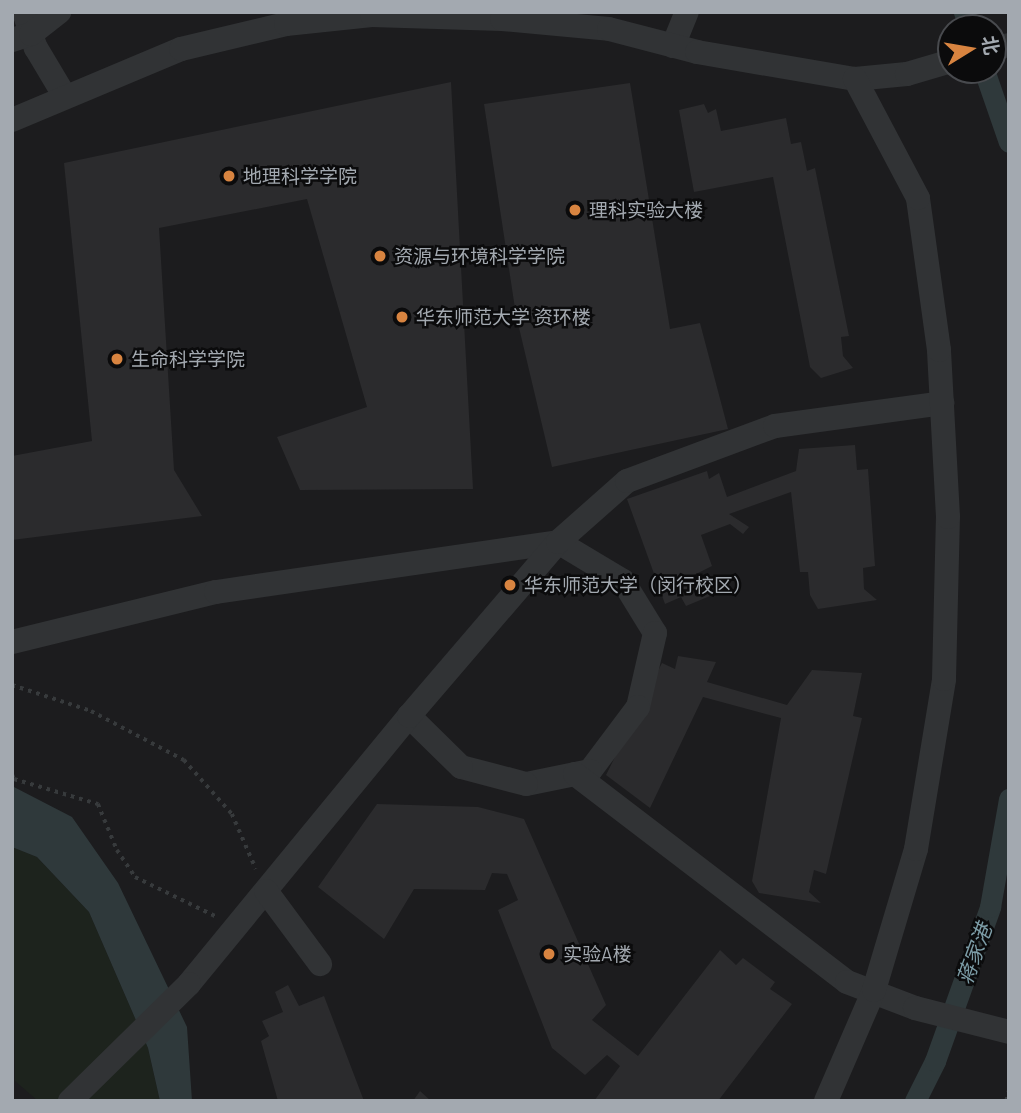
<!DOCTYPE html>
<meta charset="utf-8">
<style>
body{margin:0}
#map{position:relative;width:1021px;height:1113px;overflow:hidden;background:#101011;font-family:Barlow,"Noto Sans SC",sans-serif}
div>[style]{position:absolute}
.built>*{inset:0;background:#1c1c1e}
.green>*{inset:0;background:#1d231d}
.water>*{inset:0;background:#2f393b}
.canal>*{height:21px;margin:-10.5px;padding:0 10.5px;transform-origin:10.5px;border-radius:10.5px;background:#2f393b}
.building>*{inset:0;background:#2b2b2d}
.path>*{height:3.5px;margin-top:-1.75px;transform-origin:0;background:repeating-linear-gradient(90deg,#373a3c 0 3.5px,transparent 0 8.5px)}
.minor>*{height:24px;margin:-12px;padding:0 12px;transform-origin:12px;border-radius:12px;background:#313335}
.dots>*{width:19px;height:19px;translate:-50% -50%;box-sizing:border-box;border:4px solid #0b0b0c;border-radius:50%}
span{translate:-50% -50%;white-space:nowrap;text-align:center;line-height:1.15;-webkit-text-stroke:5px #0b0b0c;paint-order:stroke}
.poi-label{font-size:19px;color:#a3a9b0}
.left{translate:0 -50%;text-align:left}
.water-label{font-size:21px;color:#7d9da7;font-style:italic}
.frame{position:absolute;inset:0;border:14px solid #a3a9b0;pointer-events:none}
.north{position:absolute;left:937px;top:14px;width:70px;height:70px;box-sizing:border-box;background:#0b0b0c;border:2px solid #484a4e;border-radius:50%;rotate:79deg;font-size:19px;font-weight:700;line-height:28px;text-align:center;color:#a3a9b0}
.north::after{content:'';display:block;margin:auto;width:24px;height:32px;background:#d88440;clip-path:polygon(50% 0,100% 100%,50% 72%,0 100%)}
</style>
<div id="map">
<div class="built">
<div style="clip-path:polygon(evenodd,12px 12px,1009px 12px,1009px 1101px,12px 1101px,12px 12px,951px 28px,993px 28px,993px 70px,951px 70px,951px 28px)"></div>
</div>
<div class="green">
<div style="clip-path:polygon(12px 847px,37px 857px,89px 912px,148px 1048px,160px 1101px,38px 1101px,15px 1081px)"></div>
</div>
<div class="water">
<div style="clip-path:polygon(12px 786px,72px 817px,118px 883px,187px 1027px,192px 1101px,160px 1101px,148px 1048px,89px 912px,37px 857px,12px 847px)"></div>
</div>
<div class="canal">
<div style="left:964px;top:12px;width:17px;rotate:69deg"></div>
<div style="left:984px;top:70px;width:76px;rotate:70.9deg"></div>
<div style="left:915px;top:1101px;width:45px;rotate:-63.4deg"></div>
<div style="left:935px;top:1061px;width:164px;rotate:-70.3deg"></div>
<div style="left:990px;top:907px;width:110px;rotate:-80deg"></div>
</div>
<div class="building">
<div style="clip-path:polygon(451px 82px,473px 489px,300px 490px,277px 437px,367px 407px,307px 199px,159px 228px,174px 470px,202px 516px,12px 540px,12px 456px,92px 441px,64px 163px)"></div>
<div style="clip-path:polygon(630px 83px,670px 329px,700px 323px,728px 429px,552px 467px,516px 315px,484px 104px)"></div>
<div style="clip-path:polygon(704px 104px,708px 113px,716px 109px,721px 131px,786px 118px,791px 144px,801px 142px,807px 171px,815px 168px,849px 336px,841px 337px,843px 356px,853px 368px,821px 378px,810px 367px,773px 177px,694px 192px,679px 110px)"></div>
<div style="clip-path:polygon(855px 445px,857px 470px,868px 469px,875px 566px,863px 568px,864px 589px,877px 600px,818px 609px,810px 595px,808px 572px,800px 572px,791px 492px,729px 514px,749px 527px,743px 534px,730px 524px,701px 535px,712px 566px,694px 575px,710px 596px,686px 606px,681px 597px,665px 604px,627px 499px,707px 471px,709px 479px,719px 473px,727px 497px,796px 471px,799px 449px)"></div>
<div style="clip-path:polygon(678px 656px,716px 662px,707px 682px,787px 705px,812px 670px,862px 673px,853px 716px,862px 718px,826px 874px,814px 870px,809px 892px,821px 903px,759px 893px,752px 881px,781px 718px,703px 697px,650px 808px,606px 775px,662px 663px,675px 669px)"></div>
<div style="clip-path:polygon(377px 804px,478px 807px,524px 819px,606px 1005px,592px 1020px,638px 1056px,720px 950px,736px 965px,743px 958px,775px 982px,770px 989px,792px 1004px,718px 1101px,594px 1101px,620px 1066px,607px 1055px,585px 1075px,552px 1048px,498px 910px,518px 900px,507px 874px,492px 873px,485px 890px,414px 889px,384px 939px,318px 887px)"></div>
<div style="clip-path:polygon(288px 985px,299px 1006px,324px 996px,364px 1101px,278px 1101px,261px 1041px,269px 1036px,262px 1021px,283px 1012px,275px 992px)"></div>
<div style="clip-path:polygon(420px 1091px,431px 1101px,413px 1101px)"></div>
</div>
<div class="path">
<div style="left:12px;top:685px;width:83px;rotate:18.2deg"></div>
<div style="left:91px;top:711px;width:105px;rotate:27.8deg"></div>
<div style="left:184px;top:760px;width:72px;rotate:48.4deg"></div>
<div style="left:232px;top:814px;width:60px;rotate:66.4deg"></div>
<div style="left:12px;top:774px;width:5px;rotate:68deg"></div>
<div style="left:14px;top:779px;width:88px;rotate:16.6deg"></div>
<div style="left:98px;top:804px;width:50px;rotate:67.6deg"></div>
<div style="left:117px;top:850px;width:32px;rotate:56deg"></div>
<div style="left:135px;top:877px;width:91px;rotate:26deg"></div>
<div style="left:1006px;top:1101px;width:11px;rotate:-75deg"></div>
</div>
<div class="minor">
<div style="left:24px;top:12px;width:38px;rotate:72deg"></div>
<div style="left:36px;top:48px;width:55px;rotate:59.2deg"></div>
<div style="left:12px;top:40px;width:20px;rotate:-18deg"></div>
<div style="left:31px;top:34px;width:36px;rotate:-38deg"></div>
<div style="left:673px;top:46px;width:37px;rotate:-68deg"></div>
<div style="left:993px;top:49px;width:16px;rotate:-14deg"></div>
<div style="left:12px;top:120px;width:183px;rotate:-22.8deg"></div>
<div style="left:181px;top:49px;width:108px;rotate:-13.4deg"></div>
<div style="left:286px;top:24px;width:86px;rotate:-6deg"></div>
<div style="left:372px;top:15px;width:130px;rotate:1.8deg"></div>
<div style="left:502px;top:19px;width:107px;rotate:5.3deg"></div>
<div style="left:609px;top:29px;width:91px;rotate:14.6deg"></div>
<div style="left:697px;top:52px;width:160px;rotate:9.7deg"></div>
<div style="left:855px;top:79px;width:52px;rotate:-5.5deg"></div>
<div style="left:907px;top:74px;width:46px;rotate:-16.5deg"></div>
<div style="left:12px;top:642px;width:210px;rotate:-13.8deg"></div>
<div style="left:216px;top:592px;width:346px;rotate:-8.3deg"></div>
<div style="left:558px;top:542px;width:76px;rotate:31deg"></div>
<div style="left:623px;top:581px;width:61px;rotate:58.4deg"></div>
<div style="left:655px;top:633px;width:76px;rotate:102.9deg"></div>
<div style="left:638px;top:707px;width:80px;rotate:126.9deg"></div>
<div style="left:590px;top:771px;width:65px;rotate:168.5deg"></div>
<div style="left:526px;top:784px;width:67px;rotate:-165.3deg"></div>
<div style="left:461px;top:767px;width:73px;rotate:-135.6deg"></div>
<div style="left:409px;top:716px;width:347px;rotate:129.4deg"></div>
<div style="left:189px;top:984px;width:167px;rotate:135.5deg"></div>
<div style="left:409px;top:716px;width:229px;rotate:-49.4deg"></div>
<div style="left:558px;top:542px;width:92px;rotate:-41.5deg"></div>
<div style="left:627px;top:481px;width:158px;rotate:-20.4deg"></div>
<div style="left:775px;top:426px;width:169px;rotate:-7.8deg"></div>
<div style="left:575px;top:774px;width:342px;rotate:37.4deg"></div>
<div style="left:847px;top:982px;width:73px;rotate:20.9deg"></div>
<div style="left:915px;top:1008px;width:97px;rotate:14.3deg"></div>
<div style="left:266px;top:891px;width:91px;rotate:53.5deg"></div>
<div style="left:826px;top:1101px;width:121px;rotate:-66.6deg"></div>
<div style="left:874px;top:990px;width:147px;rotate:-73.4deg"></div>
<div style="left:916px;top:849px;width:172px;rotate:-80.6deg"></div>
<div style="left:944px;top:679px;width:162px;rotate:-88.6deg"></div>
<div style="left:948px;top:517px;width:167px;rotate:-93.1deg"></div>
<div style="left:939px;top:350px;width:153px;rotate:-97.9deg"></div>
<div style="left:918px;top:198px;width:135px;rotate:-117.9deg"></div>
</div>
<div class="dots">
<div style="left:229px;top:176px;background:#d88440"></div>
<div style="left:575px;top:210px;background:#d88440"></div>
<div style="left:380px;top:256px;background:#d88440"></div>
<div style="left:402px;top:317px;background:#d88440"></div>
<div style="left:117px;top:359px;background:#d88440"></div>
<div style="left:510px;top:585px;background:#d88440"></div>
<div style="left:549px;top:954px;background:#d88440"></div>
</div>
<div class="poi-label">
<span class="left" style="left:243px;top:176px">地理科学学院</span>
<span class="left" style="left:589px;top:210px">理科实验大楼</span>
<span class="left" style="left:394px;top:256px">资源与环境科学学院</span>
<span class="left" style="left:416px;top:317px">华东师范大学 资环楼</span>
<span class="left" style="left:131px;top:359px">生命科学学院</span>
<span class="left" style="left:524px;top:585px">华东师范大学（闵行校区）</span>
<span class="left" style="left:563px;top:954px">实验A楼</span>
</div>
<div class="water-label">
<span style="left:974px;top:954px;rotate:-70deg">蒋家港</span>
</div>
<div class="frame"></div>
<div class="north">北</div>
</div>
